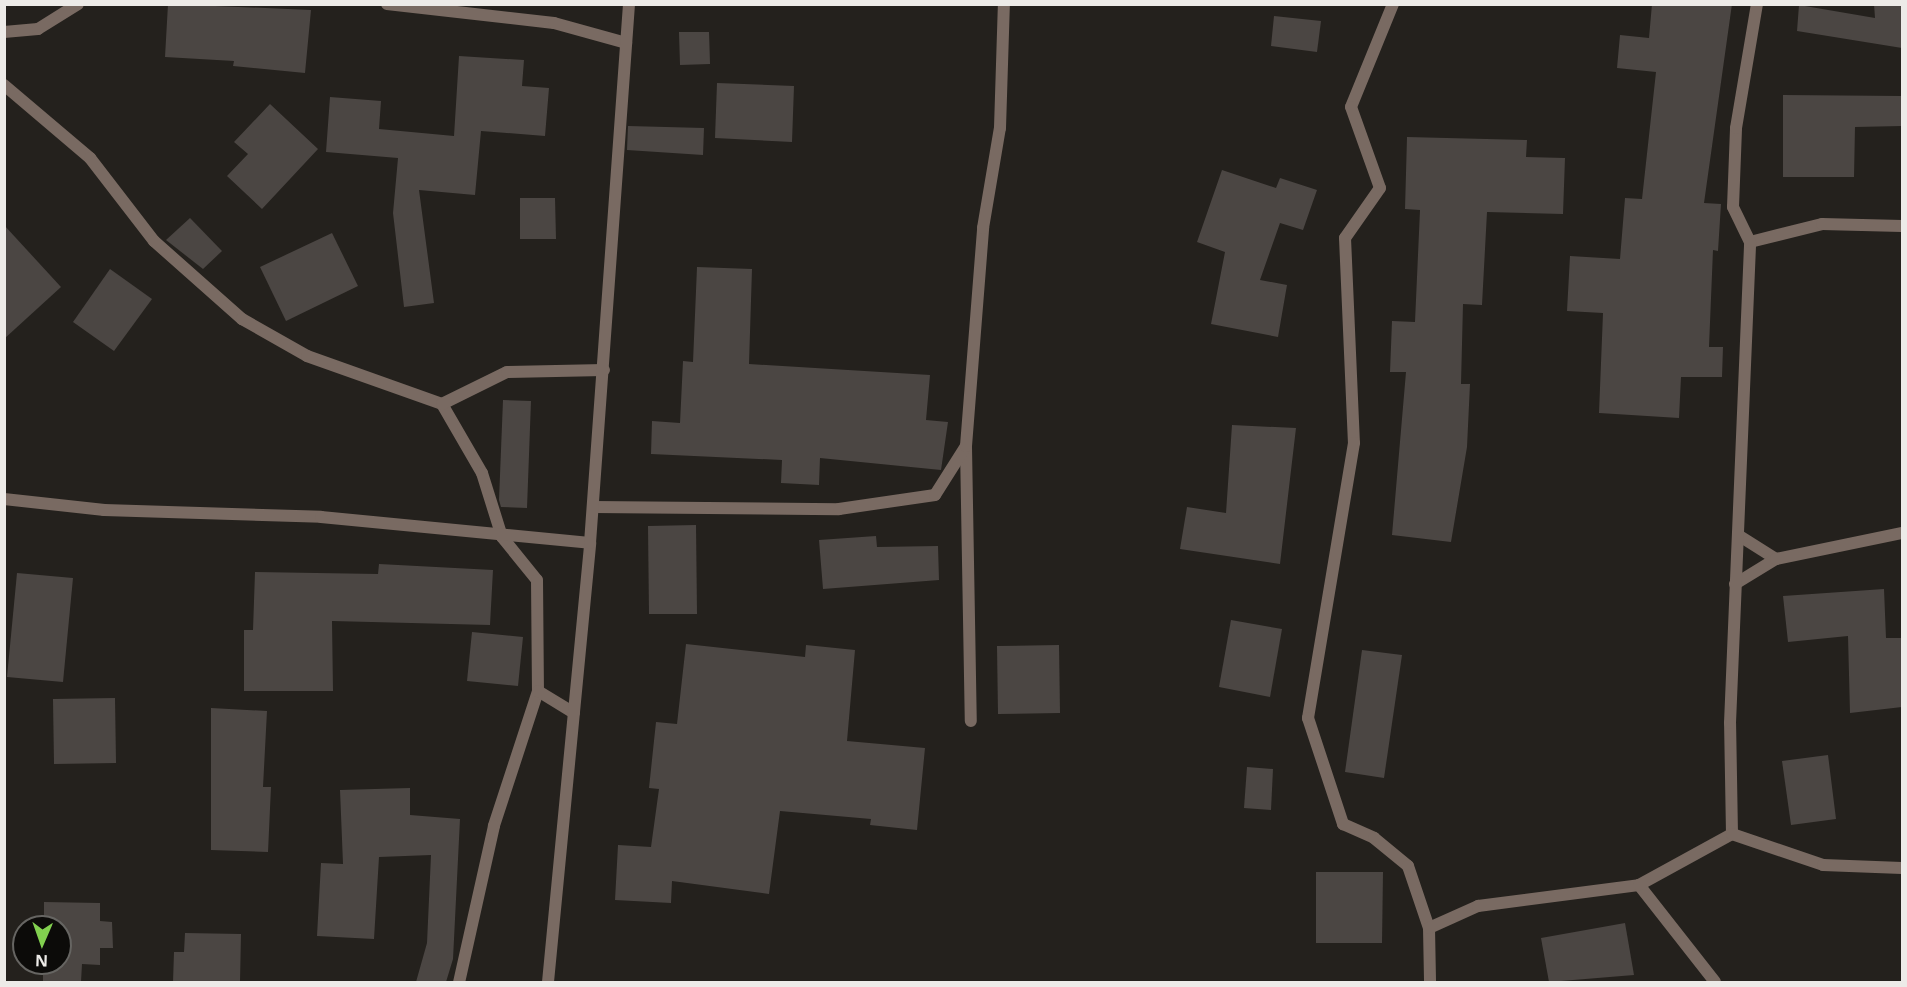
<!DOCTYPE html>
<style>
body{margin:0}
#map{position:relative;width:1907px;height:987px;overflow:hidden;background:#24211d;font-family:"Noto Sans",sans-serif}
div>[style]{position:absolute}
.building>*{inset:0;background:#4b4643}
.street>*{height:12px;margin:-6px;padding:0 6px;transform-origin:6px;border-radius:6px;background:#796a62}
span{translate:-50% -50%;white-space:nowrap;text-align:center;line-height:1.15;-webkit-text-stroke:4.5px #0c0b09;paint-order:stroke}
.frame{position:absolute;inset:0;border:6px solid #edebe8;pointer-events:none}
.north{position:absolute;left:12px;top:915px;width:60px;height:60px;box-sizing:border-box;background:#0c0b09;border:2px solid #666562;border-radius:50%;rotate:182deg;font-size:16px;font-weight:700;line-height:24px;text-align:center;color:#edebe8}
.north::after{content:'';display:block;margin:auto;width:21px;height:27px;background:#82d04f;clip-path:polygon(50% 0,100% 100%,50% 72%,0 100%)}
</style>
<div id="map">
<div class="building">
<div style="clip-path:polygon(168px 4px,311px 10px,305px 73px,233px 66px,234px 61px,165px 57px)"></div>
<div style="clip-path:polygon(1652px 4px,1732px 4px,1704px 203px,1721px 204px,1718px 251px,1713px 250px,1709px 347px,1723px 347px,1722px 377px,1681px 377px,1679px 418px,1599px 413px,1603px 313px,1567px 311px,1570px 256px,1620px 259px,1625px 198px,1642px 199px,1656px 72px,1617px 68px,1620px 35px,1649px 38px)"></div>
<div style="clip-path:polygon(1874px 4px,1902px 4px,1902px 48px,1797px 31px,1799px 5px,1875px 18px)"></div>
<div style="clip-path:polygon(1274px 16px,1321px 21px,1317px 52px,1271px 46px)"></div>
<div style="clip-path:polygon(679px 32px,709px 32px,710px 64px,680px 65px)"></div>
<div style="clip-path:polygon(459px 56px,524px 60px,522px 86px,549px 88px,545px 136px,481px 131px,475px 195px,419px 190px,434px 303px,404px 307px,393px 213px,398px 158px,326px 152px,330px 97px,381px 101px,379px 129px,454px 136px)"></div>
<div style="clip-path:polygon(717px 83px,794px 86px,792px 142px,715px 138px)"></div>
<div style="clip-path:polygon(1783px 95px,1902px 96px,1902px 126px,1855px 127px,1854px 177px,1783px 177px)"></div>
<div style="clip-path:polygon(270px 104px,318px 149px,262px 209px,227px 176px,248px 154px,234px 142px)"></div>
<div style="clip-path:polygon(628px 126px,704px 128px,703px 155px,627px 150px)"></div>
<div style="clip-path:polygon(1407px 137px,1527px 140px,1526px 157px,1565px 158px,1563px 214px,1487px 212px,1482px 305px,1463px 304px,1461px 384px,1470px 384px,1467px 447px,1451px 542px,1392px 535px,1406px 372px,1390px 372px,1392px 321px,1415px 322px,1420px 210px,1405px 209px)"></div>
<div style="clip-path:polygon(1222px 170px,1276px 188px,1280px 178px,1317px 190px,1303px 230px,1280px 223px,1260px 280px,1287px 285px,1278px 337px,1211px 324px,1225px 252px,1197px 242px)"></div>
<div style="clip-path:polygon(520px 198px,555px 198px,556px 239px,520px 239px)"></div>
<div style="clip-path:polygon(190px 218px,222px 251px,203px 269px,166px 240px)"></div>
<div style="clip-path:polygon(4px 225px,61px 287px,4px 339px)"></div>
<div style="clip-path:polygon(332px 233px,358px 286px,286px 321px,260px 267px)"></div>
<div style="clip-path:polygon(697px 267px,752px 269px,749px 364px,930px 375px,926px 420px,948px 422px,941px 470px,820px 458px,819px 485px,781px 483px,782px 460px,651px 454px,652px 421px,680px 423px,683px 361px,693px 362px)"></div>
<div style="clip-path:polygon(110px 269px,152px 299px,114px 351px,73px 322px)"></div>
<div style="clip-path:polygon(503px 400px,531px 401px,527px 508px,501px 507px,499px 500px)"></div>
<div style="clip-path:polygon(1232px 425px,1296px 428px,1280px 564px,1180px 549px,1187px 507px,1226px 513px)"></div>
<div style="clip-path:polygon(696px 525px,697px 614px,649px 614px,648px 526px)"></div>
<div style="clip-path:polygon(876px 536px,877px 547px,938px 546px,939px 580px,823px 589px,819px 540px)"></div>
<div style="clip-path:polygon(379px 564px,493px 570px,490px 625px,332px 621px,333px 691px,244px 691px,244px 630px,253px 630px,255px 572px,378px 574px)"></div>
<div style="clip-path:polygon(17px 573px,73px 578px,63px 682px,7px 677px)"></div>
<div style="clip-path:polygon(1884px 589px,1886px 638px,1902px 638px,1902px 707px,1850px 713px,1848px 636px,1788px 642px,1783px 596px)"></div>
<div style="clip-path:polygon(1231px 620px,1282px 629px,1270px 697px,1219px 687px)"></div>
<div style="clip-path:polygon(472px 632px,523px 637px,518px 686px,467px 681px)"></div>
<div style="clip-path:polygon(686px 644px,805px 657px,806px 645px,855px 650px,847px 741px,925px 748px,917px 830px,870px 825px,871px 819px,780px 811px,769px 894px,672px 881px,671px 903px,615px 900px,618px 845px,651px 847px,659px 789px,649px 788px,656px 722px,677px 724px)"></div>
<div style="clip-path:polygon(1059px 645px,1060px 713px,998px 714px,997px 646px)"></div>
<div style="clip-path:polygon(1362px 650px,1402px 655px,1384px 778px,1345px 772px)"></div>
<div style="clip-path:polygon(115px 698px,116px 763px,54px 764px,53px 699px)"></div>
<div style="clip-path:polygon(211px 708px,267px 711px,263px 787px,271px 787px,268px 852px,211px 850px)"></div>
<div style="clip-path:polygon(1828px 755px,1836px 819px,1791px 825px,1782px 761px)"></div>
<div style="clip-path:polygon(1247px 767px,1273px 769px,1271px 810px,1244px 808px)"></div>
<div style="clip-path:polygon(410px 788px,410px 815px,460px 819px,453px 959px,446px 982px,416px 982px,427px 943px,431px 855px,379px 857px,374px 939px,317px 936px,321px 863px,343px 864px,340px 790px)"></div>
<div style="clip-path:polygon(1316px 872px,1383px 872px,1382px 943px,1316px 943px)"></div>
<div style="clip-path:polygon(44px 902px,100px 903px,100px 921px,112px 922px,113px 948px,100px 948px,100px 965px,82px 964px,81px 982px,43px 982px,43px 963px,60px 963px,60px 927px,44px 927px)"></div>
<div style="clip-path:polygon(1625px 923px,1634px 975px,1549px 982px,1541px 938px)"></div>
<div style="clip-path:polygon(185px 933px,241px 934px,240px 982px,173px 982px,174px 952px,184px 952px)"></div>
</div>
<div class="street">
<div style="left:387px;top:4px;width:168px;rotate:6.5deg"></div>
<div style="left:554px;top:23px;width:75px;rotate:15.5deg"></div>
<div style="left:1393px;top:4px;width:111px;rotate:112.2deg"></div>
<div style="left:1351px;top:107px;width:86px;rotate:70.3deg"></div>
<div style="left:1380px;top:188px;width:61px;rotate:125deg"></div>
<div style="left:1345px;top:238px;width:205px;rotate:87.5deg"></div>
<div style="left:1354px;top:443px;width:279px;rotate:99.5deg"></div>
<div style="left:1308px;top:718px;width:112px;rotate:71.7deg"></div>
<div style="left:1343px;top:824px;width:34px;rotate:24deg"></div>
<div style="left:1374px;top:838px;width:44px;rotate:39.5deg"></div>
<div style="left:1408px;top:866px;width:65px;rotate:71.3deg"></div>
<div style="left:1429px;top:928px;width:54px;rotate:88.9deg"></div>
<div style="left:4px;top:32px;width:34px;rotate:-5deg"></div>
<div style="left:38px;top:29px;width:47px;rotate:-32deg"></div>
<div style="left:4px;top:85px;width:113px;rotate:40.3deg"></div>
<div style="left:90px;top:158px;width:105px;rotate:52.4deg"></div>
<div style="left:154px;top:241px;width:118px;rotate:41.6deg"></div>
<div style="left:242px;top:319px;width:75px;rotate:29.6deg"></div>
<div style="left:307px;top:356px;width:143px;rotate:19.6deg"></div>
<div style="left:442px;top:404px;width:80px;rotate:59.9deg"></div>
<div style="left:482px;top:473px;width:67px;rotate:72.6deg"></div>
<div style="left:502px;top:537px;width:55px;rotate:50.9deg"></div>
<div style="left:537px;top:580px;width:111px;rotate:89.5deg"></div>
<div style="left:538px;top:691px;width:142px;rotate:108.1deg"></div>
<div style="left:494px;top:826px;width:160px;rotate:102.6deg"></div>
<div style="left:1750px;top:242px;width:74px;rotate:-14deg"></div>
<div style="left:1822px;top:224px;width:80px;rotate:1.4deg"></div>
<div style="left:442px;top:404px;width:72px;rotate:-26.2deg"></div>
<div style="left:507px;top:372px;width:97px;rotate:-1.2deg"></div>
<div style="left:966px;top:447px;width:274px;rotate:89deg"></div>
<div style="left:4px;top:499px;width:101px;rotate:6.3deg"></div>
<div style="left:104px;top:510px;width:217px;rotate:1.8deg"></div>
<div style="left:321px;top:517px;width:270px;rotate:5.5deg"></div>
<div style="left:593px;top:507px;width:246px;rotate:0.5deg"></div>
<div style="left:839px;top:509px;width:97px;rotate:-8.3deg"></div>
<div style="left:935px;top:495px;width:58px;rotate:-57.7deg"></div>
<div style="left:966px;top:446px;width:219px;rotate:-85.5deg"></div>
<div style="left:983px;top:228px;width:101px;rotate:-80.4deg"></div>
<div style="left:1000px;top:128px;width:124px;rotate:-88.2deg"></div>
<div style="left:1738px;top:535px;width:45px;rotate:32.3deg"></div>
<div style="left:1735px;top:584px;width:48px;rotate:-31.4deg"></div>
<div style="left:1776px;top:559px;width:129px;rotate:-11.7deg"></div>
<div style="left:538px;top:691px;width:42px;rotate:31.4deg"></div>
<div style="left:1732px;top:834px;width:111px;rotate:-91deg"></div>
<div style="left:1730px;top:723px;width:481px;rotate:-87.6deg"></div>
<div style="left:1750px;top:242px;width:39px;rotate:-116deg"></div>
<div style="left:1733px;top:207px;width:79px;rotate:-87.8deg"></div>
<div style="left:1736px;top:128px;width:126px;rotate:-80.4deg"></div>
<div style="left:1639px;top:885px;width:123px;rotate:51.9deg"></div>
<div style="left:1429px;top:928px;width:54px;rotate:-24.2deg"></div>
<div style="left:1478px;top:906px;width:162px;rotate:-7.4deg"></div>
<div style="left:1639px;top:885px;width:106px;rotate:-28.7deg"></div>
<div style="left:1732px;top:834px;width:96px;rotate:18.8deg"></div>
<div style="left:1823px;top:865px;width:79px;rotate:2.2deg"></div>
<div style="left:548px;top:982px;width:441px;rotate:-84.5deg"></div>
<div style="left:590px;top:543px;width:540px;rotate:-85.86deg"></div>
</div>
<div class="frame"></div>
<div class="north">N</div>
</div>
